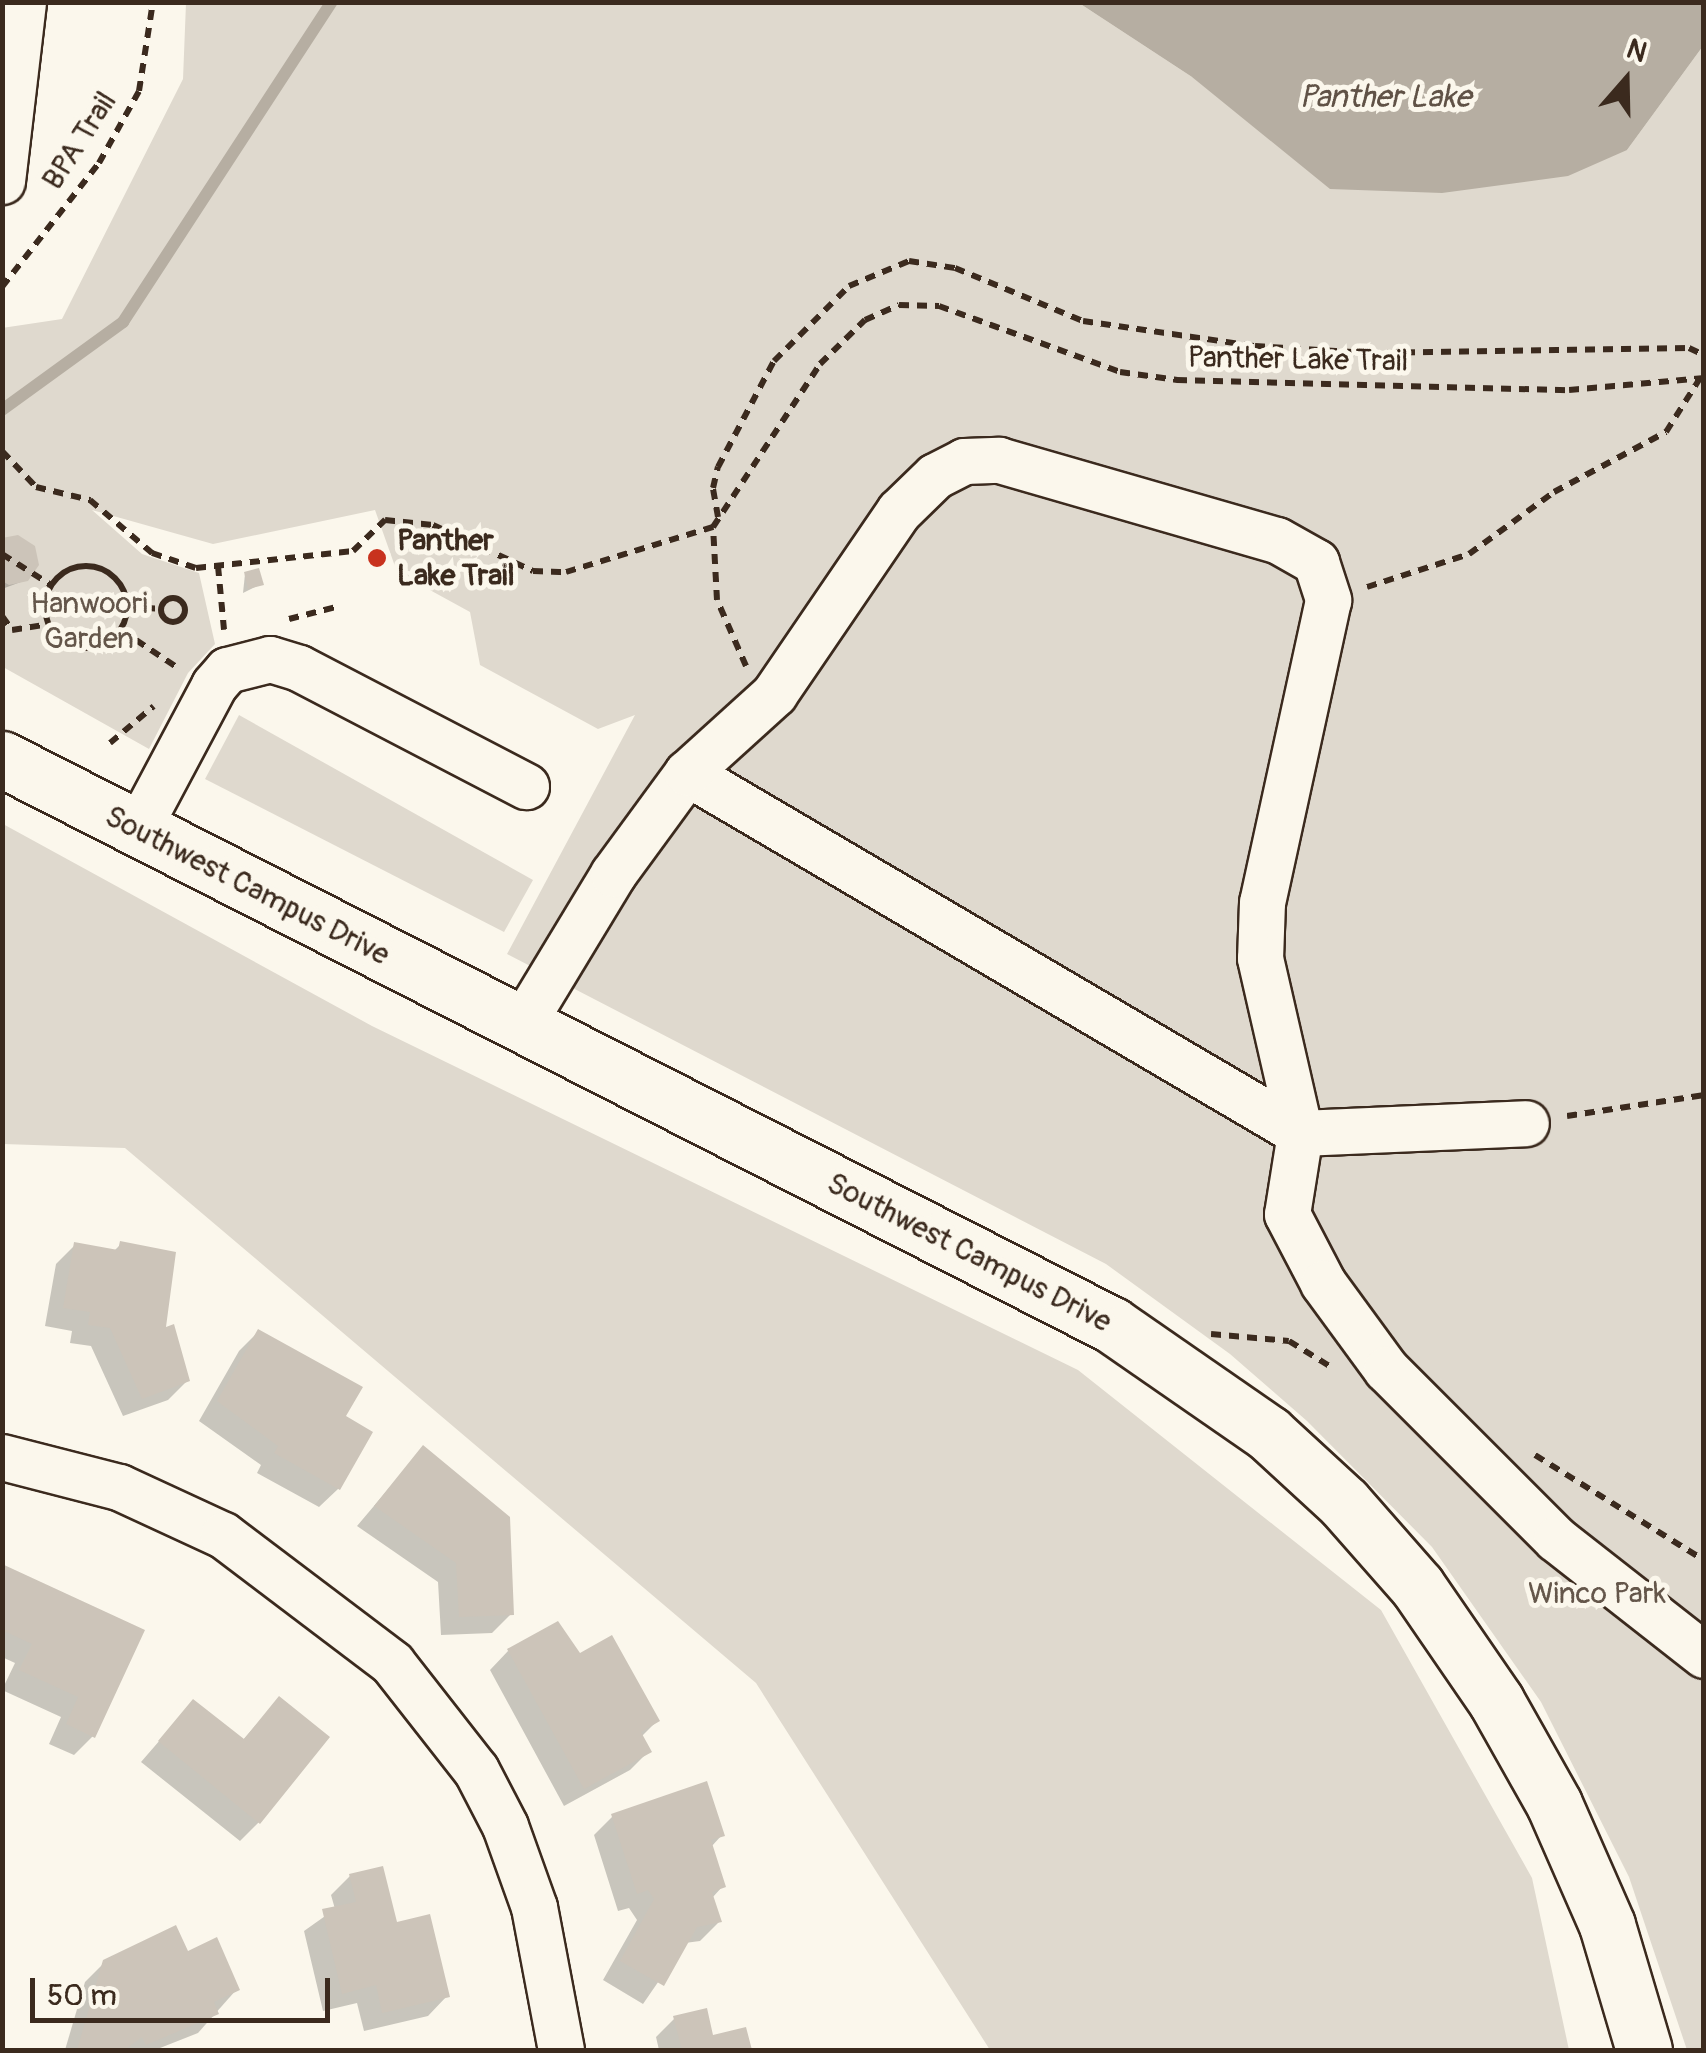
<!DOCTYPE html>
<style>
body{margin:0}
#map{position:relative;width:1706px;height:2053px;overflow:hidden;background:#fbf7ec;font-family:Pangolin,sans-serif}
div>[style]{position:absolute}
.green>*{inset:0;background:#dfd9ce}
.water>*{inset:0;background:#b6aea2}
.shadow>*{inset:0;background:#0003}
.stream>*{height:12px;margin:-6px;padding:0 6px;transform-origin:6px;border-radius:6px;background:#b6aea2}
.building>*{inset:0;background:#ccc4b9}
.path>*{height:6px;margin-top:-3px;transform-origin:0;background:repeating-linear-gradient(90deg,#3b2a1e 0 10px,transparent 0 18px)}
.path>.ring{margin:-3px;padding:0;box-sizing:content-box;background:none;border:6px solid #3b2a1e;border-radius:50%}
.roads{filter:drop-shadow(2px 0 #3b2a1e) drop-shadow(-2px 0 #3b2a1e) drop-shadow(0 2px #3b2a1e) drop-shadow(0 -2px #3b2a1e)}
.minor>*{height:45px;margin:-22.5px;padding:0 22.5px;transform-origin:22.5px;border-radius:22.5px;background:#fbf7ec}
.major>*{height:55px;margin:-27.5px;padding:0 27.5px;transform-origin:27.5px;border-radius:27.5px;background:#fbf7ec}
.dots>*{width:28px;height:28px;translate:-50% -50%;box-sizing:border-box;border:5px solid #fbf7ec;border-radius:50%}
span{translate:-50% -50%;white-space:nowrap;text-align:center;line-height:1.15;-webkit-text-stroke:10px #fbf7ec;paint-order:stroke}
.street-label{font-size:30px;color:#3b2a1e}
.poi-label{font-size:30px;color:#3b2a1e;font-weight:700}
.left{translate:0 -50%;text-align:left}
.park-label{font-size:30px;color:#64564a}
.water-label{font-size:32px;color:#605246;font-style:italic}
.frame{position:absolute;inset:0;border:5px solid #3b2a1e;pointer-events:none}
.north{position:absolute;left:1576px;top:30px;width:100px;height:100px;-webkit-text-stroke:8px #fbf7ec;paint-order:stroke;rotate:20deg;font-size:28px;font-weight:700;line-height:40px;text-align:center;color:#3b2a1e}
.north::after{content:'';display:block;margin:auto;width:35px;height:45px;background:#3b2a1e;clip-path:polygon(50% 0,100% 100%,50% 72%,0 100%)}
.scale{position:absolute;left:30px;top:1978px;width:300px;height:45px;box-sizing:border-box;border:5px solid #3b2a1e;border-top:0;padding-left:12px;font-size:30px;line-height:35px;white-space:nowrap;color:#3b2a1e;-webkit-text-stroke:8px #fbf7ec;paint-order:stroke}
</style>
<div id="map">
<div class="green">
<div style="clip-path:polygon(186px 3px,1079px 3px,1192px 77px,1627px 150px,1703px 46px,1703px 2050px,1687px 2050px,1629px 1877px,1541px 1702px,1432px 1547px,1307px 1421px,1230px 1354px,1106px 1264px,507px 954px,635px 715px,598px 729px,480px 665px,470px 612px,397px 572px,375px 510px,213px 544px,92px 510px,142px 554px,199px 573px,215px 644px,188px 673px,149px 749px,3px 667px,2px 328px,62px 319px,183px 79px)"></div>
<div style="clip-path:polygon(239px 715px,533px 880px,504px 932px,205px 779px)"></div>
<div style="clip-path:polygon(3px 824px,372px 1026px,1078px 1370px,1381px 1610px,1532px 1878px,1569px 2050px,990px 2050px,756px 1683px,125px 1148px,3px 1144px)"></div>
</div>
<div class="water">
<div style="clip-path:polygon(1079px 3px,1703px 3px,1703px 46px,1627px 150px,1568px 176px,1442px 193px,1330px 189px,1192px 77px)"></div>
</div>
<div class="shadow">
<div style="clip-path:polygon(2px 541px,26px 580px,2px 589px)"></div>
<div style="clip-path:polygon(245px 574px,261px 584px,243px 593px)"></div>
<div style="clip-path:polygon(121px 1244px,187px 1381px,168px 1400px,123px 1416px,91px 1346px,70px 1343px,72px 1331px,45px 1326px,56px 1264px,75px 1245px,113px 1252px)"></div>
<div style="clip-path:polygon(258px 1332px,342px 1417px,338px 1489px,319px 1507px,257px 1473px,261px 1465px,199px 1421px,239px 1351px)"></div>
<div style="clip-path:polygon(423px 1448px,511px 1614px,492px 1633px,441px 1635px,438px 1582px,357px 1526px)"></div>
<div style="clip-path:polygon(2px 1567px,142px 1631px,93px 1736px,74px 1755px,49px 1744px,61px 1717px,2px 1690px,15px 1663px,2px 1657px)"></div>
<div style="clip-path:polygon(508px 1651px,579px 1656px,657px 1721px,641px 1737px,649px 1751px,630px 1770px,564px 1806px,490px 1670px)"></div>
<div style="clip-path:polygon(279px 1699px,259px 1822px,240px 1841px,141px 1762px,193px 1702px,242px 1741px)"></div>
<div style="clip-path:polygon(613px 1816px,722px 1835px,711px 1847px,723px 1886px,712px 1898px,719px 1922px,700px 1941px,685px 1943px,643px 2004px,603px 1980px,637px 1920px,629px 1908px,618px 1911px,594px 1835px)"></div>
<div style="clip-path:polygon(350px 1876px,447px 1996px,428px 2016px,364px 2031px,357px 2003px,323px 2011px,304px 1931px,335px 1909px,331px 1895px)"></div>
<div style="clip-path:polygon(187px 1955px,237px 1989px,198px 2033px,155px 2050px,65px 2050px,85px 1982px,105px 1962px)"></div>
<div style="clip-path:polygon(675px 2018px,711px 2038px,745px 2030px,749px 2050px,659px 2050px,656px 2037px)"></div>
</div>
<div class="stream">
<div style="left:2px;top:410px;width:150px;rotate:-36deg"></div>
<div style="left:123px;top:322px;width:382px;rotate:-56.9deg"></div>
</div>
<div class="building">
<div style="clip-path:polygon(18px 535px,35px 546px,39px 565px,28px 581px,9px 585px,2px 581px,2px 538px)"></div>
<div style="clip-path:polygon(259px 568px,264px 585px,248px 589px,244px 572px)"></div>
<div style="clip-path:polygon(120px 1241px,176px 1252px,166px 1327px,174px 1324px,190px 1381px,142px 1399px,110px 1328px,88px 1325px,90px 1312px,63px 1308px,74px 1242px,118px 1250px)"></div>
<div style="clip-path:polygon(258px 1329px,363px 1387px,346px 1416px,373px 1432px,340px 1490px,274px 1453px,278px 1446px,217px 1401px)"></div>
<div style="clip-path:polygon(423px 1445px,510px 1517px,514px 1615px,459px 1617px,456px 1563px,374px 1506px)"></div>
<div style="clip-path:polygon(2px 1564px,145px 1630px,95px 1738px,66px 1724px,78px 1697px,19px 1670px,32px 1644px,2px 1630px)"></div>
<div style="clip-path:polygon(558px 1621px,580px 1653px,612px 1635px,660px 1721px,641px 1732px,652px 1752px,584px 1789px,507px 1649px)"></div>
<div style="clip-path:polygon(279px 1696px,330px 1737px,260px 1824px,158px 1741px,193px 1699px,244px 1739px)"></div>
<div style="clip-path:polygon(707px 1781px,725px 1836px,711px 1840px,726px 1887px,712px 1892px,722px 1922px,697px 1927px,664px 1986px,620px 1961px,654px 1899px,648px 1890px,637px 1894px,611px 1814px)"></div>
<div style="clip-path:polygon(383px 1866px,397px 1922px,430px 1914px,450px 1997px,382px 2013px,376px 1985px,342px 1994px,322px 1909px,356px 1902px,349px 1874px)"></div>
<div style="clip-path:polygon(176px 1925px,188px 1951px,217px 1937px,240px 1990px,214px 2002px,219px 2014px,146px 2045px,142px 2037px,124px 2050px,77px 2050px,103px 1960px)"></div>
<div style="clip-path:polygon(707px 2008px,713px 2035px,746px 2027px,752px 2050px,682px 2050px,673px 2016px)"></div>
</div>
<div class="path">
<div style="left:2px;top:287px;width:157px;rotate:-52deg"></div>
<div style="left:99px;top:163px;width:82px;rotate:-60.9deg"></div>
<div style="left:139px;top:91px;width:90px;rotate:-81.1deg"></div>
<div style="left:2px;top:451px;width:50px;rotate:46.6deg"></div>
<div style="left:36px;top:487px;width:56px;rotate:13.5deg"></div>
<div style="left:90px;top:500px;width:82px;rotate:40.5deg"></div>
<div style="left:152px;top:553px;width:46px;rotate:18.8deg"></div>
<div style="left:196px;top:568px;width:158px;rotate:-6.2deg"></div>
<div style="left:353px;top:551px;width:45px;rotate:-44.1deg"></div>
<div style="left:385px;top:520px;width:48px;rotate:5.9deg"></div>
<div style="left:433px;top:525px;width:110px;rotate:24.7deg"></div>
<div style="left:533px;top:571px;width:33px;rotate:2deg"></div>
<div style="left:566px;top:572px;width:154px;rotate:-17deg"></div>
<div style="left:718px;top:517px;width:29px;rotate:-100deg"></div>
<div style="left:713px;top:488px;width:22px;rotate:-77deg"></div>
<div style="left:718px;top:467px;width:120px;rotate:-62.2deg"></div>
<div style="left:774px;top:361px;width:106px;rotate:-45deg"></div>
<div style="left:849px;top:286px;width:65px;rotate:-22.6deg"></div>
<div style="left:909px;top:261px;width:47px;rotate:8.7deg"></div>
<div style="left:955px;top:268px;width:139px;rotate:22.5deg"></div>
<div style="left:1083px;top:321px;width:174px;rotate:8.3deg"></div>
<div style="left:1255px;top:346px;width:114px;rotate:3.5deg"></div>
<div style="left:1369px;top:353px;width:320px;rotate:-0.9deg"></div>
<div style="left:1689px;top:348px;width:17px;rotate:25deg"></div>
<div style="left:2px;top:554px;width:58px;rotate:32.3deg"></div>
<div class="ring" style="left:45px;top:566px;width:76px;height:76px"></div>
<div style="left:218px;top:566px;width:64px;rotate:84.6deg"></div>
<div style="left:1367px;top:587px;width:107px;rotate:-17.9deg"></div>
<div style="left:1469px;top:554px;width:105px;rotate:-36.1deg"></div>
<div style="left:1554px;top:492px;width:127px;rotate:-28.2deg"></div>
<div style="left:1666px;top:432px;width:71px;rotate:-57.7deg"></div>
<div class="ring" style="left:161px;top:598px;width:18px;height:18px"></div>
<div style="left:127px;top:607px;width:33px;rotate:3deg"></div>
<div style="left:2px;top:616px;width:17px;rotate:54deg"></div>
<div style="left:12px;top:630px;width:36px;rotate:-9deg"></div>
<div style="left:289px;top:619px;width:49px;rotate:-14.3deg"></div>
<div style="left:121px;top:630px;width:69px;rotate:33.7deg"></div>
<div style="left:746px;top:666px;width:72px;rotate:-113.7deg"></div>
<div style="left:717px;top:600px;width:73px;rotate:-93.1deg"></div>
<div style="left:713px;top:527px;width:195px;rotate:-56.7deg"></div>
<div style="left:820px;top:364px;width:63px;rotate:-44.4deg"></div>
<div style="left:865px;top:320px;width:37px;rotate:-24deg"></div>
<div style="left:899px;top:305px;width:40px;rotate:1.4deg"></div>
<div style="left:939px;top:306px;width:193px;rotate:20deg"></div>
<div style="left:1120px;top:372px;width:58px;rotate:8deg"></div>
<div style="left:1177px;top:380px;width:392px;rotate:1.5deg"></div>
<div style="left:1569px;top:390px;width:136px;rotate:-5.1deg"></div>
<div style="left:110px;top:743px;width:57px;rotate:-40.1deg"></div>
<div style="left:1567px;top:1116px;width:139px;rotate:-8.7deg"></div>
<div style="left:1211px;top:1334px;width:78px;rotate:5.1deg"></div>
<div style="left:1289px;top:1341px;width:49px;rotate:31.8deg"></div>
<div style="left:1535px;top:1455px;width:199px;rotate:31.9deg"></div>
</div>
<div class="roads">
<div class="minor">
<div style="left:2px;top:181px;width:180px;rotate:-83.3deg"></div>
<div style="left:687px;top:773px;width:711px;rotate:30.42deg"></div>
<div style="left:1300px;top:1133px;width:226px;rotate:-2.5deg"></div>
<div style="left:137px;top:830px;width:164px;rotate:-62deg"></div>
<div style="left:214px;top:685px;width:20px;rotate:-49deg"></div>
<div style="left:227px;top:670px;width:44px;rotate:-14.3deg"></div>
<div style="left:270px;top:659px;width:30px;rotate:17deg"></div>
<div style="left:299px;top:668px;width:256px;rotate:27.5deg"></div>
<div style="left:521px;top:1026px;width:178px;rotate:-58.8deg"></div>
<div style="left:613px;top:874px;width:125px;rotate:-53.8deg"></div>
<div style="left:687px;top:773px;width:118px;rotate:-42.2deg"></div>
<div style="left:774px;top:694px;width:222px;rotate:-55.7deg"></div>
<div style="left:899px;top:511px;width:50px;rotate:-44.2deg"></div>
<div style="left:935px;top:476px;width:33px;rotate:-27deg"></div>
<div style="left:964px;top:461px;width:35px;rotate:-2deg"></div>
<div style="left:999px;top:460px;width:289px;rotate:16.1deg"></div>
<div style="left:1277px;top:540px;width:45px;rotate:29.4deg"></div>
<div style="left:1316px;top:562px;width:40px;rotate:72deg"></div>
<div style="left:1328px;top:600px;width:309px;rotate:102.3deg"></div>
<div style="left:1262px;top:902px;width:56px;rotate:92deg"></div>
<div style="left:1260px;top:958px;width:180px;rotate:77.1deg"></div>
<div style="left:1300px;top:1133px;width:82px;rotate:99.1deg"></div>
<div style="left:1287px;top:1214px;width:78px;rotate:62.4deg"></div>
<div style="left:1323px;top:1283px;width:107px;rotate:53.8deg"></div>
<div style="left:1386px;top:1369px;width:240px;rotate:45deg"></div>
<div style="left:1556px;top:1539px;width:188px;rotate:38.1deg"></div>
<div style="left:2px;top:1457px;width:121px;rotate:14.4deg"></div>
<div style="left:119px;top:1487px;width:115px;rotate:24.8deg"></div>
<div style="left:223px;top:1535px;width:212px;rotate:37.1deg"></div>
<div style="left:392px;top:1663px;width:136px;rotate:51.9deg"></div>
<div style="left:476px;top:1770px;width:63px;rotate:62.6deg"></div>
<div style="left:505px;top:1826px;width:86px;rotate:70.3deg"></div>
<div style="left:534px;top:1907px;width:146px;rotate:79.3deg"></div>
</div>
<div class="major">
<div style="left:2px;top:759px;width:1246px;rotate:27.02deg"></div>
<div style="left:1112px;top:1325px;width:190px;rotate:34.7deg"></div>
<div style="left:1268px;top:1433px;width:103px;rotate:42.6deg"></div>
<div style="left:1344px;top:1503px;width:111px;rotate:48.7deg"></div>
<div style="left:1417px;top:1586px;width:140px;rotate:55.5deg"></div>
<div style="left:1496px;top:1701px;width:118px;rotate:60.6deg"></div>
<div style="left:1554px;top:1804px;width:132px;rotate:66.3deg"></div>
<div style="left:1607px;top:1925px;width:130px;rotate:73.5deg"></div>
</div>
</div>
<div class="dots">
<div style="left:377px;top:558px;background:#c8321e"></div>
</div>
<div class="street-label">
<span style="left:80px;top:141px;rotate:-57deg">BPA Trail</span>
<span style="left:1298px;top:360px;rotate:1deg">Panther Lake Trail</span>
<span style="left:247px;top:886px;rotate:27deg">Southwest Campus Drive</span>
<span style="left:969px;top:1253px;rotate:27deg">Southwest Campus Drive</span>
</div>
<div class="poi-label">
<span class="left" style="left:397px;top:558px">Panther<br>Lake Trail</span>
</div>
<div class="park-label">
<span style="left:89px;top:621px">Hanwoori<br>Garden</span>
<span style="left:1597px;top:1594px">Winco Park</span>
</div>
<div class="water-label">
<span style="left:1385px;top:97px">Panther Lake</span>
</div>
<div class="frame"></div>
<div class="north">N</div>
<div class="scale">50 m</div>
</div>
